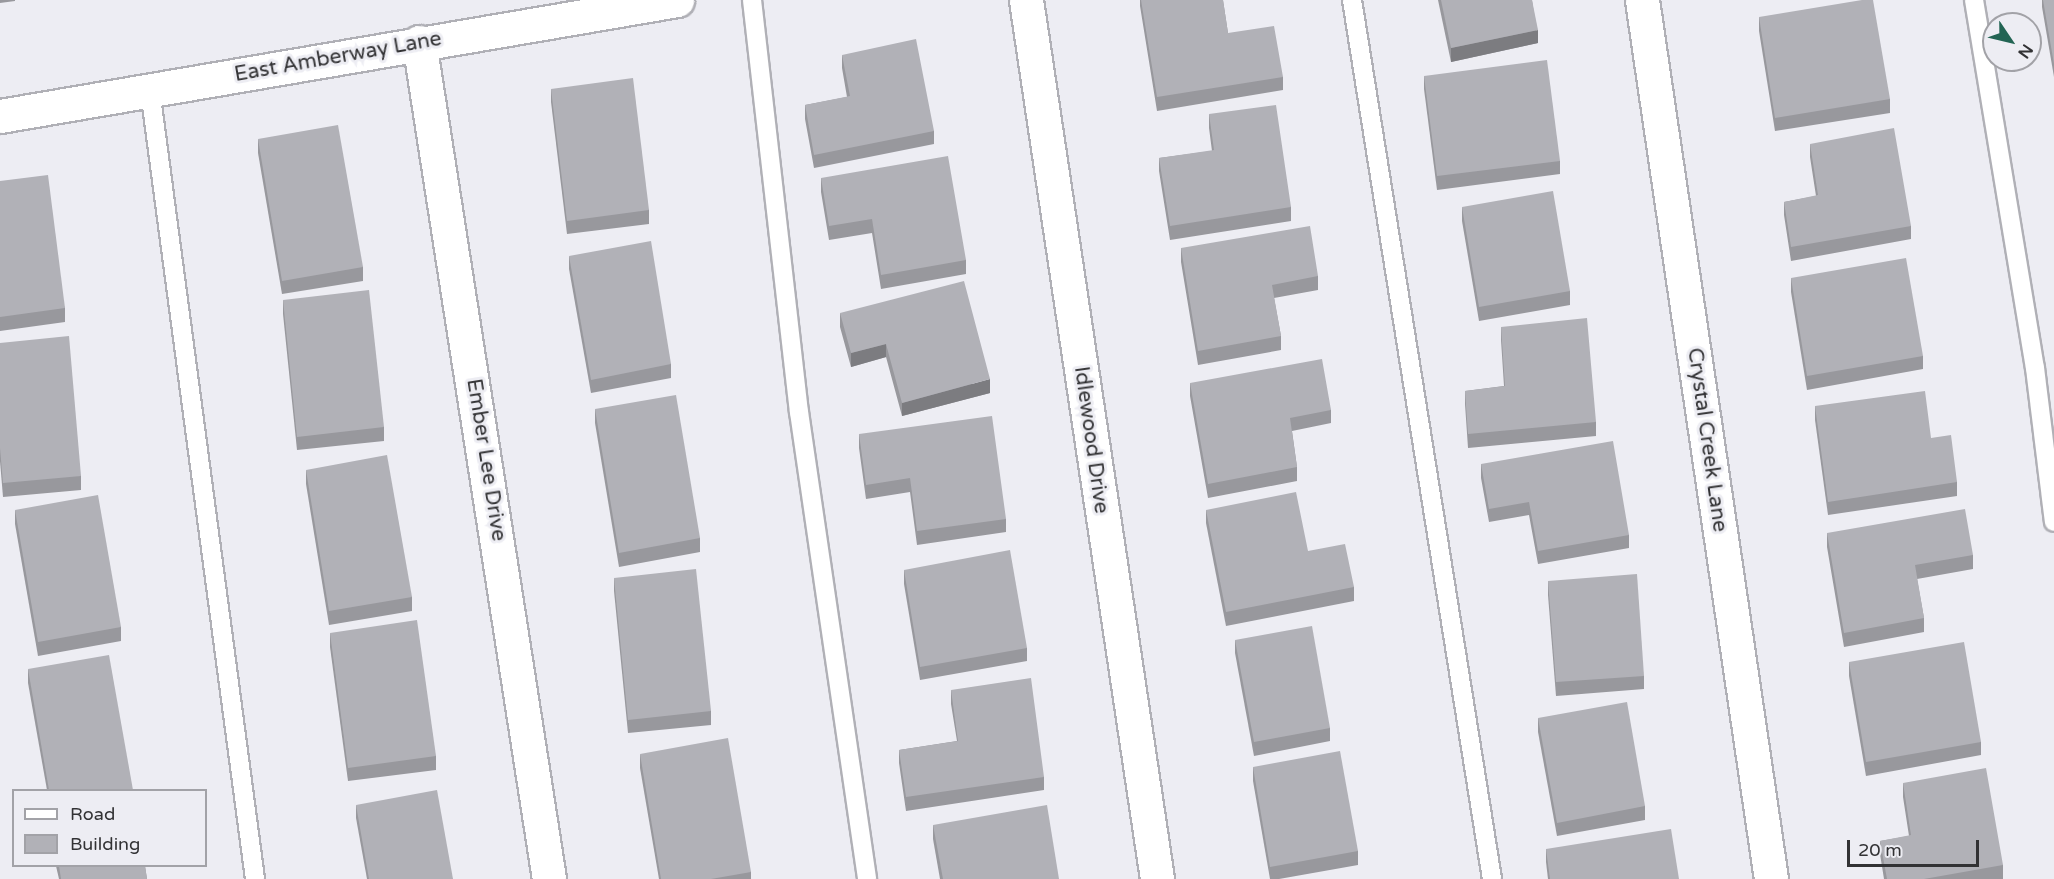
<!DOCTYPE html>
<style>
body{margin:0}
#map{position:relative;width:2054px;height:879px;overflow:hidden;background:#ededf3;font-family:"Varela Round",sans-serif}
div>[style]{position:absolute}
.roads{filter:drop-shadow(2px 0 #b0b0b6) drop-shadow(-2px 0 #b0b0b6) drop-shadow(0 2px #b0b0b6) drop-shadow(0 -2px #b0b0b6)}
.lane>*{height:18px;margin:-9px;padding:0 9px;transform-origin:9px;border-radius:9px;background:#fff}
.street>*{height:33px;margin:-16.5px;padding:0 16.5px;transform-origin:16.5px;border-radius:16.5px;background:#fff}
.wall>*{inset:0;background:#98989d}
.shaded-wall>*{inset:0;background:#7c7c80}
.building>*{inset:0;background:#b1b1b7}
span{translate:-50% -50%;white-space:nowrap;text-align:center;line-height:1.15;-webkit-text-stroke:6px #ededf3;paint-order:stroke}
.street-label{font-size:21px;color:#323234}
.legend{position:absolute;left:12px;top:789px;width:195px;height:78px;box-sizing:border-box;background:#ededf3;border:2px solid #a2a2a7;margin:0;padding:8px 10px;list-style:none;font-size:18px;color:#323234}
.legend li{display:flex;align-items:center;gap:12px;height:30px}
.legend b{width:30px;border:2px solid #a2a2a7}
.north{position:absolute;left:1982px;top:12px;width:60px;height:60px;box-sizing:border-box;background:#ededf3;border:2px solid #a2a2a7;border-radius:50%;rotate:125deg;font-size:16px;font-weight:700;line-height:24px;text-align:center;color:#323234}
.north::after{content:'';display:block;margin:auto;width:21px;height:27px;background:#226453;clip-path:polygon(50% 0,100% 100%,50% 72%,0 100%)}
.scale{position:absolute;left:1847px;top:840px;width:132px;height:27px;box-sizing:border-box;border:3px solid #323234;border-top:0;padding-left:8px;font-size:18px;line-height:21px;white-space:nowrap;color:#323234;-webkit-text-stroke:4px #ededf3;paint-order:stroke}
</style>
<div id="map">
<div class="roads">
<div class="lane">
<div style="left:752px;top:0;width:415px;rotate:83.5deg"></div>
<div style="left:799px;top:412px;width:472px;rotate:81.7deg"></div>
<div style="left:1352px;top:0;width:890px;rotate:80.95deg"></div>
<div style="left:1974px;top:0;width:373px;rotate:80.6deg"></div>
<div style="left:2035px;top:368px;width:155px;rotate:83deg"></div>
<div style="left:150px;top:90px;width:796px;rotate:82.42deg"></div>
</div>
<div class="street">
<div style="left:1026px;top:0;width:889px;rotate:81.52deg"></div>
<div style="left:1642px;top:0;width:888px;rotate:81.65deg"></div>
<div style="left:419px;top:42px;width:847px;rotate:81.17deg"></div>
<div style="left:0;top:116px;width:687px;rotate:-9.72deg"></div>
</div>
</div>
<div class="wall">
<div style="clip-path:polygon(0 0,15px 0,15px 1px,0 3px)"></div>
<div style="clip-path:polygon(1140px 0,1223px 0,1228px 33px,1283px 77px,1283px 90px,1157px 111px,1140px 6px)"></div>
<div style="clip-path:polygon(1438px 0,1532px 0,1538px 43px,1451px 62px)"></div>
<div style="clip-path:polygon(2042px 0,2054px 0,2054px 77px,2042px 7px)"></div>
<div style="clip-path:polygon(1759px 17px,1890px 99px,1890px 113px,1775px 131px,1759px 31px)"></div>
<div style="clip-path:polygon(842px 55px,934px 131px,934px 144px,814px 168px,805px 119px,805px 105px,847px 97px,842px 68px)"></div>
<div style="clip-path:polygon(1424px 76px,1560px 161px,1560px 174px,1437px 190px,1424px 89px)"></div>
<div style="clip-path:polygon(551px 89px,649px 210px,649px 224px,567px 234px,551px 102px)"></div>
<div style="clip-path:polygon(1209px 114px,1291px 207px,1291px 221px,1170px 240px,1159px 171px,1159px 158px,1212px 151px,1209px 128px)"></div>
<div style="clip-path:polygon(258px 139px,363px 267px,363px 281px,282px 294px,258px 153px)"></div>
<div style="clip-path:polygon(1810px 144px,1911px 226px,1911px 239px,1791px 261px,1784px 215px,1784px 202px,1816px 196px,1810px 157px)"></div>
<div style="clip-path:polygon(821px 178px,966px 260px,966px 274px,881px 289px,872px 233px,829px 240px,821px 192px)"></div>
<div style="clip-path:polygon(0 181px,65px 308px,65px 322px,0 331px)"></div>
<div style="clip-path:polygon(1462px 207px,1570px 291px,1570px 305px,1479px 321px,1462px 221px)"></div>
<div style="clip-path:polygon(1181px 248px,1318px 276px,1318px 290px,1274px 298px,1281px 336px,1281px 350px,1198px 365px,1181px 262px)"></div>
<div style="clip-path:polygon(569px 256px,671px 364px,671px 378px,591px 393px,569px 269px)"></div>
<div style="clip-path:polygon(1791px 278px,1923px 356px,1923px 369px,1807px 390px,1791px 292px)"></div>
<div style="clip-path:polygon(283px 300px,384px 427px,384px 441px,297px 450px,283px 314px)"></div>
<div style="clip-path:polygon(840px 313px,990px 393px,902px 416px,886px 357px,851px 367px,840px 327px)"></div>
<div style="clip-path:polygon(1501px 327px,1596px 422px,1596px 436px,1468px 448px,1465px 404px,1465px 391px,1504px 386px,1501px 340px)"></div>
<div style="clip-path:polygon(0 343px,81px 476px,81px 490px,3px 497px,0 461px)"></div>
<div style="clip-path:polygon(1190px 383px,1331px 410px,1331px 423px,1292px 431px,1297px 467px,1297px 481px,1208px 498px,1190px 396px)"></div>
<div style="clip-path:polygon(1815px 406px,1931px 438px,1957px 482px,1957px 496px,1828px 515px,1815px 420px)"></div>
<div style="clip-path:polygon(595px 409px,700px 538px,700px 552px,619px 567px,595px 423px)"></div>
<div style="clip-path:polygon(859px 434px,1006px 519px,1006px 532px,917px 545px,910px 492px,866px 499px,859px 448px)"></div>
<div style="clip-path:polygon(1481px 464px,1629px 535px,1629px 548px,1538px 564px,1529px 515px,1489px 522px,1481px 478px)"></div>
<div style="clip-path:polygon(306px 470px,412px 597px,412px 611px,329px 625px,306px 484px)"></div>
<div style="clip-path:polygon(15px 510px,121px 627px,121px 641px,38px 656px,15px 524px)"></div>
<div style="clip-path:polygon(1206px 510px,1308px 551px,1354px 587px,1354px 601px,1226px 626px,1206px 523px)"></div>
<div style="clip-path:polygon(1827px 533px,1973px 555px,1973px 569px,1917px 579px,1924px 618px,1924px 632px,1844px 647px,1827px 547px)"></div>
<div style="clip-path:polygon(904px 570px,1027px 648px,1027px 661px,920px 680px,904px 584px)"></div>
<div style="clip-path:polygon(614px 578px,711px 711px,711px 725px,628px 733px,614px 591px)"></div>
<div style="clip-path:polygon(1548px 581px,1644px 676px,1644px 689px,1556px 696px,1548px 595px)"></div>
<div style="clip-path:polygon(330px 633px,436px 756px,436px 770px,348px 781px,330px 647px)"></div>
<div style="clip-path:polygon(1235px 640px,1330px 728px,1330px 741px,1254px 756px,1235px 653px)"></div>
<div style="clip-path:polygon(1849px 662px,1981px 742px,1981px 755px,1866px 776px,1849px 676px)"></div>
<div style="clip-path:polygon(28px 669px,133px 790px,47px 790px,28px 683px)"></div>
<div style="clip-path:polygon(951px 690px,1044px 777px,1044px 790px,906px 811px,899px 763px,899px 750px,957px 741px,951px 704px)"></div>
<div style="clip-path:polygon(1538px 718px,1645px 806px,1645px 820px,1557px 836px,1538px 732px)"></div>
<div style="clip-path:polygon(640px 754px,751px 872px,751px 879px,659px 879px,640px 768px)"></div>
<div style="clip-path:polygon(1253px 767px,1358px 851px,1358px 865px,1279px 879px,1270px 879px,1253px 781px)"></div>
<div style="clip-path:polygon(1903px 783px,2003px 865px,2003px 879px,1884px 879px,1880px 854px,1880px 841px,1909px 836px,1903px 797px)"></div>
<div style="clip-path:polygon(356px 805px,453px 879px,367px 879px,356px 818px)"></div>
<div style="clip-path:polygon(933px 825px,1059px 879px,940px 879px,933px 839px)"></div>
<div style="clip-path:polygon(1546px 849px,1679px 879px,1548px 879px,1546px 862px)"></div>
<div style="clip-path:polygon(56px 866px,145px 866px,147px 879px,59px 879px)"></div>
</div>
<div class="shaded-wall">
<div style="clip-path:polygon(1538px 30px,1538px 43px,1451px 62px,1451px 48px)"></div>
<div style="clip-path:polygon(886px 344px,886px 357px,851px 367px,851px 353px)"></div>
<div style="clip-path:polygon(990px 379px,990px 393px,902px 416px,902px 403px)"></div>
</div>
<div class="building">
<div style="clip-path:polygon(1141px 0,1223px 0,1228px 33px,1274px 26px,1283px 77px,1157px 97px)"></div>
<div style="clip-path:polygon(1441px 0,1532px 0,1538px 30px,1451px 48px)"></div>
<div style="clip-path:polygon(1862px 0,1873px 0,1890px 99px,1775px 118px,1759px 17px)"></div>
<div style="clip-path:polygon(2043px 0,2054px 0,2054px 64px)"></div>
<div style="clip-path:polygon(916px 39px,934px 131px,814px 155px,805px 105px,850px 96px,842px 55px)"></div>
<div style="clip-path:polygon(1547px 60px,1560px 161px,1437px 176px,1424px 76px)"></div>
<div style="clip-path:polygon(633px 78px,649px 210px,567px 221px,551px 89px)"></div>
<div style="clip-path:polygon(1276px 105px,1291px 207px,1170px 226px,1159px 158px,1214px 150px,1209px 114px)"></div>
<div style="clip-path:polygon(338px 125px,363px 267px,282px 281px,258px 139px)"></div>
<div style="clip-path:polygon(1894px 128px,1911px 226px,1791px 247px,1784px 202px,1818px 195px,1810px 144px)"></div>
<div style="clip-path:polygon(948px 156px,966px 260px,881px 275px,872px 219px,829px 226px,821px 178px)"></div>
<div style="clip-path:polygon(48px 175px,65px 308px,0 317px,0 181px)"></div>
<div style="clip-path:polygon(1553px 191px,1570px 291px,1479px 307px,1462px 207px)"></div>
<div style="clip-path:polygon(1310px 226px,1318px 276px,1272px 285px,1281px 336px,1198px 351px,1181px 248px)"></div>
<div style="clip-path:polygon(651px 241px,671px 364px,591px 380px,569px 256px)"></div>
<div style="clip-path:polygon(1906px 258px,1923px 356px,1807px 376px,1791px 278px)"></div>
<div style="clip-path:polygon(964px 281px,990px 379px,902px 403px,886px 344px,851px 353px,840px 313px)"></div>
<div style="clip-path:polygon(369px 290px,384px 427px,297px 437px,283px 300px)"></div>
<div style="clip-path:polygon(1587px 318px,1596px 422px,1468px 434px,1465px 391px,1505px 386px,1501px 327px)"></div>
<div style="clip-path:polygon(69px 336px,81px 476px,3px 483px,0 448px,0 343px)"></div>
<div style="clip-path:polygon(1322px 359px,1331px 410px,1290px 418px,1297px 467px,1208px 484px,1190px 383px)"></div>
<div style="clip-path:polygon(1925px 391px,1931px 438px,1951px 435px,1957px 482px,1828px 502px,1815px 406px)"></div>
<div style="clip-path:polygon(676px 395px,700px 538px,619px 553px,595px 409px)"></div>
<div style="clip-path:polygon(992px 416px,1006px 519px,917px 531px,910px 478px,866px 485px,859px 434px)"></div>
<div style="clip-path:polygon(1613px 441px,1629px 535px,1538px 551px,1529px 502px,1489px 509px,1481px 464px)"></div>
<div style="clip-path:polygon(387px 455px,412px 597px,329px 611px,306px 470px)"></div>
<div style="clip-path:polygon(1296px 492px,1308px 551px,1345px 544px,1354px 587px,1226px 612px,1206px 510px)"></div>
<div style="clip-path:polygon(98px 495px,121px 627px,38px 642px,15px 510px)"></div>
<div style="clip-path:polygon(1965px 509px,1973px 555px,1915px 565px,1924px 618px,1844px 633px,1827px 533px)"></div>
<div style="clip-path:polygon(1010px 550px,1027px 648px,920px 667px,904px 570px)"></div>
<div style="clip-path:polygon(696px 569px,711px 711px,628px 720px,614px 578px)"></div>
<div style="clip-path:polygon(1637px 574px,1644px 676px,1556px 682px,1548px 581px)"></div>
<div style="clip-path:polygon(417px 620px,436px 756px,348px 768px,330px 633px)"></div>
<div style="clip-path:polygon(1312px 626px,1330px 728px,1254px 742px,1235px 640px)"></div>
<div style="clip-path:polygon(1964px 642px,1981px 742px,1866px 762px,1849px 662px)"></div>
<div style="clip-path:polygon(109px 655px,133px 790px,49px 790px,28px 669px)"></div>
<div style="clip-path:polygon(1031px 678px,1044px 777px,906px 797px,899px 750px,958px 741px,951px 690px)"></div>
<div style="clip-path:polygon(1627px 702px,1645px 806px,1557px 823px,1538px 718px)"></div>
<div style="clip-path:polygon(728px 738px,751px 872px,711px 879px,661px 879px,640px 754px)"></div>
<div style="clip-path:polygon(1340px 751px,1358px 851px,1270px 867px,1253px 767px)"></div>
<div style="clip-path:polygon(1986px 768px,2003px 865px,1924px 879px,1887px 879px,1880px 841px,1911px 835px,1903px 783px)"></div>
<div style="clip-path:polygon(437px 790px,453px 879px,369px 879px,356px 805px)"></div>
<div style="clip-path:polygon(1047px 805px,1059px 879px,943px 879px,933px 825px)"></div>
<div style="clip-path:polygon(1671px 829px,1679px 879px,1550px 879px,1546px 849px)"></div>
<div style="clip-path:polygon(59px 866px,145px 866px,147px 879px,61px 879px)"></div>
</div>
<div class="street-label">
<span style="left:338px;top:57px;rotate:-10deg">East Amberway Lane</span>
<span style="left:1091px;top:440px;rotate:82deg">Idlewood Drive</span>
<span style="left:1707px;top:440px;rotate:82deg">Crystal Creek Lane</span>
<span style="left:486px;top:460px;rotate:81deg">Ember Lee Drive</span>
</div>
<ul class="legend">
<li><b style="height:8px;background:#fff"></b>Road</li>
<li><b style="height:16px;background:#b1b1b7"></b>Building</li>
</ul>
<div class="north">N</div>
<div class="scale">20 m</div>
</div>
